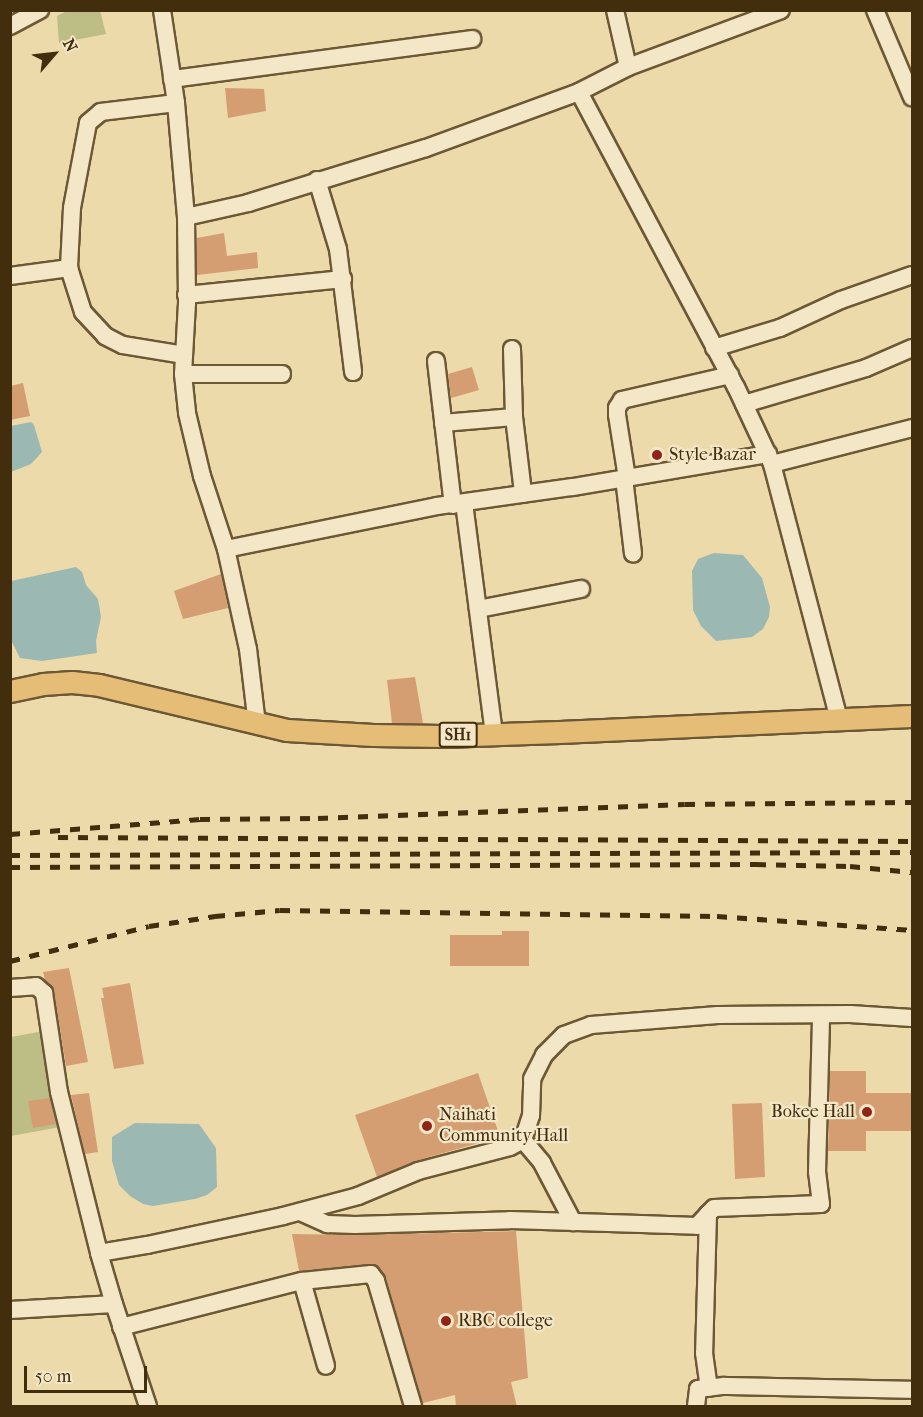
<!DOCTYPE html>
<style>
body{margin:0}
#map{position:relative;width:923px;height:1417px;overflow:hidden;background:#ecdaab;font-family:"IM FELL French Canon",serif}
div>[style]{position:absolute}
.green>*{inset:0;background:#bcbe86}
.water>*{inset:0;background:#9bb9b2}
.building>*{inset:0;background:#d59d72}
.roads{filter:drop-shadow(2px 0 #6c5834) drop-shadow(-2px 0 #6c5834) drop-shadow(0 2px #6c5834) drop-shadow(0 -2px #6c5834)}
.minor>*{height:16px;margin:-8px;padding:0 8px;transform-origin:8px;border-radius:8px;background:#f3e7c8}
.major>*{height:21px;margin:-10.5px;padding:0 10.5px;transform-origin:10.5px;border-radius:10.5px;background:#e6bd76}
.rail>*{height:4.5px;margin-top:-2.25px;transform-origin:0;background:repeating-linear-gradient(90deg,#422d0d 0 10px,transparent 0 20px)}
.dots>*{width:16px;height:16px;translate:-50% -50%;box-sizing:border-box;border:3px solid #f3e7c8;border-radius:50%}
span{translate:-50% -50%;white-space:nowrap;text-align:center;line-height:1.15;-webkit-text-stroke:4.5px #f3e7c8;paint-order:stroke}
.shield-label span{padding:2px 4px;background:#f3e7c8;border:2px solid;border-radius:4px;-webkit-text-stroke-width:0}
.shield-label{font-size:16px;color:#422d0d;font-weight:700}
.poi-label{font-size:18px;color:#422d0d}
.left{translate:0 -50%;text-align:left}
.right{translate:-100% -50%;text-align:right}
.frame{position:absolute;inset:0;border:12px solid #422d0d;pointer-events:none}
.north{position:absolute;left:24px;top:24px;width:60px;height:60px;-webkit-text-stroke:4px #f3e7c8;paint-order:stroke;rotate:62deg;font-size:16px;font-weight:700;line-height:24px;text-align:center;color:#422d0d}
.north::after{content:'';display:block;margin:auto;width:21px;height:27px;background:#422d0d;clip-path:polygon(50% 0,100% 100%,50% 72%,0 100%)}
.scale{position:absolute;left:24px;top:1366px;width:123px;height:27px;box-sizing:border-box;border:3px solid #422d0d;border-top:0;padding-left:8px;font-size:18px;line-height:21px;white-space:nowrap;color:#422d0d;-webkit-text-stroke:4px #f3e7c8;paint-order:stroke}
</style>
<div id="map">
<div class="green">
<div style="clip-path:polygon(67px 11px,100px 11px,106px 34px,59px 43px,57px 16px)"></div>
<div style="clip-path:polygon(44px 1031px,60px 1127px,11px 1136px,11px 1037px)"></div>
</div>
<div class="water">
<div style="clip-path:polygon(31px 422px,34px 425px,42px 452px,31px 464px,11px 472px,11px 426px)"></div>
<div style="clip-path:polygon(714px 553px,743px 555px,762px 578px,770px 607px,769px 617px,763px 629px,752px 637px,716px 641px,701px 626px,693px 610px,692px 571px,698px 559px)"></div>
<div style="clip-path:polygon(76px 567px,82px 572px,86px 585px,98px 599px,101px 617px,96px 641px,97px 653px,42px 661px,20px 658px,11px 640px,11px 581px)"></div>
<div style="clip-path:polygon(135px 1123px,199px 1124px,216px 1148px,217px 1187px,207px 1195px,195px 1199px,153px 1206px,143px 1204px,130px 1196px,119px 1185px,112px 1161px,112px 1137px)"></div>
</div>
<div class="building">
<div style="clip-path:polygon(225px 88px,264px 89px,266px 111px,228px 118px)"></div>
<div style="clip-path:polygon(224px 233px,227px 256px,257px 252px,258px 268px,197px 275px,197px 238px)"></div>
<div style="clip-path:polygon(472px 367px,479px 390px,451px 398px,448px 374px)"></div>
<div style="clip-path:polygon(23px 383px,30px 416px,10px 420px,10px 386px)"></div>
<div style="clip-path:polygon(221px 574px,228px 608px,183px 619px,174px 591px)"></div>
<div style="clip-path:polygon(415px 677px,423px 723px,392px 723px,387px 680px)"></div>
<div style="clip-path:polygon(502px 931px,529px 931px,529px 966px,450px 966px,450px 935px,502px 935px)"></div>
<div style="clip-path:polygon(69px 968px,88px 1062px,66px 1066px,54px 991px,45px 980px,43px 972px)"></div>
<div style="clip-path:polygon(130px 983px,144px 1064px,114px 1069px,101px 998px,104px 998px,102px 988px)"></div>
<div style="clip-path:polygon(830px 1071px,866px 1071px,866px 1093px,912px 1093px,912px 1131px,866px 1131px,866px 1151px,828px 1151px)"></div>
<div style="clip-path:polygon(478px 1073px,500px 1137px,415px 1161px,377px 1177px,355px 1115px)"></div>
<div style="clip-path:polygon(89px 1093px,98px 1152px,85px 1154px,71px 1095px)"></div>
<div style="clip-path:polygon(50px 1098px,56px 1124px,33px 1128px,28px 1101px)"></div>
<div style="clip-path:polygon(762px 1103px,765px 1177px,735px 1179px,732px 1104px)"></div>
<div style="clip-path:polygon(516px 1231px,528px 1378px,511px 1382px,517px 1407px,456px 1407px,455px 1395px,423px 1403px,386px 1278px,380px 1268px,370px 1264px,299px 1271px,292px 1234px,355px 1235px)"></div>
</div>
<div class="roads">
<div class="minor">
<div style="left:162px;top:10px;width:94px;rotate:81.4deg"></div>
<div style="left:176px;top:103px;width:114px;rotate:85deg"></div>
<div style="left:186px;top:217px;width:86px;rotate:89.3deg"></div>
<div style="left:187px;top:303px;width:71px;rotate:93.2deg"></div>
<div style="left:183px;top:374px;width:39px;rotate:84deg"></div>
<div style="left:187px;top:413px;width:65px;rotate:76.6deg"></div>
<div style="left:202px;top:476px;width:77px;rotate:71.8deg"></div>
<div style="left:226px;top:549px;width:102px;rotate:77.6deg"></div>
<div style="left:248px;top:649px;width:77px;rotate:83.2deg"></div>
<div style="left:615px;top:10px;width:58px;rotate:77.2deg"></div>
<div style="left:628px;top:67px;width:55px;rotate:153deg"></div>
<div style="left:579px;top:92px;width:334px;rotate:62deg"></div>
<div style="left:736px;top:387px;width:85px;rotate:64.9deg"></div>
<div style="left:772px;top:464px;width:264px;rotate:75.3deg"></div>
<div style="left:875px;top:10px;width:95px;rotate:67deg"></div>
<div style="left:10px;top:26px;width:34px;rotate:-28deg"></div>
<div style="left:628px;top:67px;width:163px;rotate:-20.4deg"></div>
<div style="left:172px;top:79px;width:303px;rotate:-7.6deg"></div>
<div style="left:176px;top:103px;width:76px;rotate:173.2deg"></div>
<div style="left:101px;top:112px;width:17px;rotate:140deg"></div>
<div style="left:88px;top:123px;width:86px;rotate:100.7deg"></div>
<div style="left:72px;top:208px;width:60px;rotate:92.9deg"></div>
<div style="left:69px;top:268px;width:46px;rotate:72.3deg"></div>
<div style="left:83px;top:312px;width:33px;rotate:47deg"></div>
<div style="left:105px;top:336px;width:20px;rotate:27deg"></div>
<div style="left:123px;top:345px;width:62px;rotate:9.3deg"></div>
<div style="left:317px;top:180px;width:72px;rotate:73.1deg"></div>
<div style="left:338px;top:249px;width:124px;rotate:83deg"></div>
<div style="left:186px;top:217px;width:64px;rotate:-12.7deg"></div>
<div style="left:248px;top:203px;width:186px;rotate:-17.2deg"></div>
<div style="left:426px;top:148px;width:163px;rotate:-20.1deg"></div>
<div style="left:10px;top:276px;width:60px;rotate:-7.7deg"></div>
<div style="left:186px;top:295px;width:158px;rotate:-5.8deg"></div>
<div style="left:714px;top:348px;width:69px;rotate:-16.9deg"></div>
<div style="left:780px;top:328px;width:67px;rotate:-24.7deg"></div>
<div style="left:841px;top:300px;width:75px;rotate:-19.4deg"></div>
<div style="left:512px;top:349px;width:68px;rotate:88.3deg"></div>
<div style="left:514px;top:417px;width:77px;rotate:83.2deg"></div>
<div style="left:436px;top:361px;width:145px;rotate:83.3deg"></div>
<div style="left:183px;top:374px;width:99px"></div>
<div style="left:744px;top:404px;width:127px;rotate:-16.4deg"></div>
<div style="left:866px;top:368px;width:50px;rotate:-23.5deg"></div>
<div style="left:443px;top:423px;width:71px;rotate:-4.8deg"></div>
<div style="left:772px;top:464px;width:145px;rotate:-14.4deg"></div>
<div style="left:624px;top:478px;width:76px;rotate:83.2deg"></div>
<div style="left:627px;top:478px;width:64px;rotate:-99deg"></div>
<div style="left:617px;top:415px;width:7px;rotate:-90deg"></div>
<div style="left:617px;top:408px;width:9px;rotate:-58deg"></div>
<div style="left:622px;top:400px;width:111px;rotate:-13deg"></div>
<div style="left:464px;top:503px;width:233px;rotate:82.6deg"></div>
<div style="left:226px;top:549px;width:215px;rotate:-11.5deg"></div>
<div style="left:437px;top:506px;width:137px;rotate:-8deg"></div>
<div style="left:573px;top:487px;width:198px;rotate:-9.6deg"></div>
<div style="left:478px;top:609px;width:105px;rotate:-11deg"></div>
<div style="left:10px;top:988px;width:26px;rotate:-4deg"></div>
<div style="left:36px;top:986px;width:11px;rotate:41deg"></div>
<div style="left:44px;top:993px;width:100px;rotate:81.4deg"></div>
<div style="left:59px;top:1092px;width:166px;rotate:76deg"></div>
<div style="left:523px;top:1140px;width:30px;rotate:50deg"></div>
<div style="left:542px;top:1163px;width:67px;rotate:62.3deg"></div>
<div style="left:300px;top:1212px;width:30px;rotate:24deg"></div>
<div style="left:327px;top:1224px;width:28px;rotate:2deg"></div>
<div style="left:355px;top:1225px;width:155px;rotate:-1.8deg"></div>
<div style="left:510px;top:1220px;width:187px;rotate:1.8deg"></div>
<div style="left:697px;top:1226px;width:16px;rotate:-47deg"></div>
<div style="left:708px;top:1214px;width:139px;rotate:91.6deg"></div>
<div style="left:704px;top:1353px;width:35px;rotate:82deg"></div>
<div style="left:708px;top:1214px;width:8px;rotate:-45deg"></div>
<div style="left:714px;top:1208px;width:107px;rotate:-2.1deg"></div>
<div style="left:821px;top:1204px;width:32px;rotate:-97deg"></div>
<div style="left:817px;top:1172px;width:157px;rotate:-88.5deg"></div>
<div style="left:302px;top:1281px;width:88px;rotate:74.2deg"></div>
<div style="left:114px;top:1304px;width:53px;rotate:-106.4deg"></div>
<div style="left:99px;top:1253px;width:49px;rotate:-9.5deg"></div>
<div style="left:147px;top:1245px;width:139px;rotate:-12deg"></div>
<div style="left:283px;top:1216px;width:78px;rotate:-14.9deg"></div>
<div style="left:358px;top:1196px;width:65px;rotate:-22.6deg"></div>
<div style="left:418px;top:1171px;width:95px;rotate:-14.6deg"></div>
<div style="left:510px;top:1147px;width:15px;rotate:-28deg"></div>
<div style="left:523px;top:1140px;width:25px;rotate:-72deg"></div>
<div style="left:531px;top:1116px;width:37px;rotate:-88deg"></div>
<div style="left:532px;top:1079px;width:27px;rotate:-63deg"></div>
<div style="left:544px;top:1055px;width:28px;rotate:-45deg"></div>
<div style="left:564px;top:1035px;width:29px;rotate:-20deg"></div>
<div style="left:591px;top:1025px;width:127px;rotate:-4.5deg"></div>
<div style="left:718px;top:1015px;width:132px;rotate:-0.4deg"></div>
<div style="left:850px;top:1014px;width:62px;rotate:3.7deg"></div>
<div style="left:10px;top:1310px;width:104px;rotate:-3.3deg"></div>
<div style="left:114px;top:1304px;width:108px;rotate:71.6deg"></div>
<div style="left:121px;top:1327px;width:187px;rotate:-14.3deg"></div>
<div style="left:302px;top:1281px;width:69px;rotate:-5.8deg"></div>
<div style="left:371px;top:1274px;width:9px;rotate:54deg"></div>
<div style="left:376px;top:1281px;width:130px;rotate:73.5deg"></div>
<div style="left:696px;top:1406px;width:17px;rotate:-83deg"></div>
<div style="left:698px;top:1389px;width:26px;rotate:-7deg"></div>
<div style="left:724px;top:1386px;width:188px;rotate:1.2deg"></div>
</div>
<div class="major">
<div style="left:10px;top:691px;width:34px;rotate:-12deg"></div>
<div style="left:43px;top:684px;width:29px;rotate:-4deg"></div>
<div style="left:72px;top:682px;width:27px;rotate:6deg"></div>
<div style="left:99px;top:685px;width:193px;rotate:13.5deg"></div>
<div style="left:287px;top:730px;width:86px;rotate:3.3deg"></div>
<div style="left:373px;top:735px;width:70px;rotate:0.8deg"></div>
<div style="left:443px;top:736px;width:116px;rotate:-2deg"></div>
<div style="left:559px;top:732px;width:353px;rotate:-2.6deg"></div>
</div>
</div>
<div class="rail">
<div style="left:10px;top:834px;width:191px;rotate:-4.5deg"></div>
<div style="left:200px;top:819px;width:118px;rotate:-0.5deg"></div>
<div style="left:318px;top:818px;width:367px;rotate:-2.2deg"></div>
<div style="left:685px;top:804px;width:227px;rotate:-0.5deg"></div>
<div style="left:58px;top:837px;width:854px;rotate:0.27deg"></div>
<div style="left:10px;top:855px;width:902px;rotate:-0.19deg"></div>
<div style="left:10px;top:867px;width:746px;rotate:-0.23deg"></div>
<div style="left:756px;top:864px;width:94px;rotate:1.2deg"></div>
<div style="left:850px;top:866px;width:62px;rotate:5.5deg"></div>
<div style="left:10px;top:961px;width:143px;rotate:-14.1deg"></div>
<div style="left:149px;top:926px;width:67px;rotate:-8.6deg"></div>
<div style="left:215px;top:916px;width:65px;rotate:-5.3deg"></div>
<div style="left:280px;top:910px;width:437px;rotate:0.8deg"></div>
<div style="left:717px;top:916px;width:196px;rotate:4.1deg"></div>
</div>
<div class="dots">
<div style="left:657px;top:455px;background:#8f2418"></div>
<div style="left:867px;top:1112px;background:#8f2418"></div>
<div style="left:427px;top:1126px;background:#8f2418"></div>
<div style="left:446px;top:1321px;background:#8f2418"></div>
</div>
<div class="shield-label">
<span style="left:458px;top:735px">SH1</span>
</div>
<div class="poi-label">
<span class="left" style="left:669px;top:455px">Style Bazar</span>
<span class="right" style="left:855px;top:1112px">Bokee Hall</span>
<span class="left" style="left:439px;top:1126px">Naihati<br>Community Hall</span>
<span class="left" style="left:458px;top:1321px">RBC college</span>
</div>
<div class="frame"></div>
<div class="north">N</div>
<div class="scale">50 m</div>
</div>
